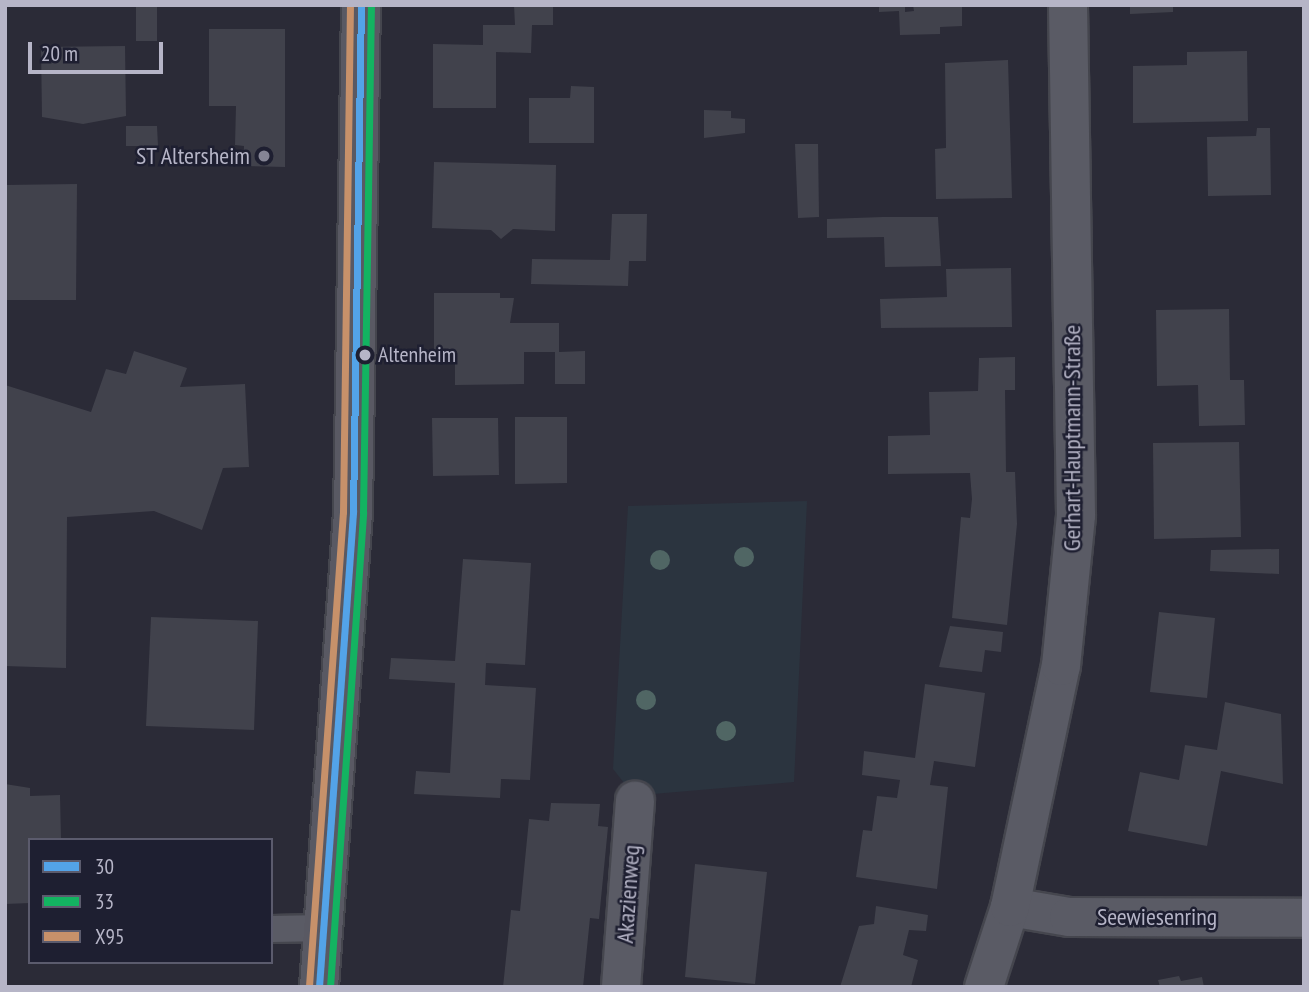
<!DOCTYPE html>
<meta charset="utf-8">
<style>
body{margin:0}
#map{position:relative;width:1309px;height:992px;overflow:hidden;background:#2b2b37;font-family:"PT Sans Narrow",sans-serif}
div>[style]{position:absolute}
.green>*{inset:0;background:#2b343f}
.building>*{inset:0;background:#41424c}
.roads{filter:drop-shadow(2px 0 #45464e) drop-shadow(-2px 0 #45464e) drop-shadow(0 2px #45464e) drop-shadow(0 -2px #45464e)}
.service>*{height:26px;margin:-13px;padding:0 13px;transform-origin:13px;border-radius:13px;background:#5a5b65}
.minor>*{height:38px;margin:-19px;padding:0 19px;transform-origin:19px;border-radius:19px;background:#5a5b65}
.secondary>*{height:38px;margin:-19px;padding:0 19px;transform-origin:19px;border-radius:19px;background:#595963}
.bus-1>*{height:7px;margin:-3.5px;padding:0 3.5px;transform-origin:3.5px;border-radius:3.5px;background:#53a3e8}
.bus-2>*{height:7px;margin:-3.5px;padding:0 3.5px;transform-origin:3.5px;border-radius:3.5px;background:#13b361}
.bus-3>*{height:7px;margin:-3.5px;padding:0 3.5px;transform-origin:3.5px;border-radius:3.5px;background:#c7916a}
.trees>*{width:20px;height:20px;margin:-10px;border-radius:50%;background:#506664}
.dots>*{width:19px;height:19px;translate:-50% -50%;box-sizing:border-box;border:4px solid #1e1f31;border-radius:50%}
span{translate:-50% -50%;white-space:nowrap;text-align:center;line-height:1.15;-webkit-text-stroke:5px #1e1f31;paint-order:stroke}
.bus-label{font-size:22px;color:#b6b5c7}
.left{translate:0 -50%;text-align:left}
.poi-label{font-size:24px;color:#b6b5c7}
.right{translate:-100% -50%;text-align:right}
.street-label{font-size:24px;color:#b6b5c7}
.frame{position:absolute;inset:0;border:7px solid #b6b5c7;pointer-events:none}
.legend{position:absolute;left:28px;top:838px;width:245px;height:126px;box-sizing:border-box;background:#1e1f31;border:2px solid #5b5b6d;margin:0;padding:9px 12px;list-style:none;font-size:21px;color:#b6b5c7}
.legend li{display:flex;align-items:center;gap:14px;height:35px}
.legend b{width:35px;border:2px solid #5b5b6d}
.scale{position:absolute;left:28px;top:42px;width:135px;height:32px;box-sizing:border-box;border:4px solid #b6b5c7;border-top:0;padding-left:9px;font-size:21px;line-height:24px;white-space:nowrap;color:#b6b5c7;-webkit-text-stroke:5px #1e1f31;paint-order:stroke}
</style>
<div id="map">
<div class="green">
<div style="clip-path:polygon(807px 501px,794px 782px,653px 794px,628px 788px,613px 769px,628px 506px)"></div>
</div>
<div class="building">
<div style="clip-path:polygon(136px 5px,157px 5px,157px 41px,136px 41px)"></div>
<div style="clip-path:polygon(514px 5px,553px 5px,553px 25px,532px 25px,531px 53px,496px 52px,496px 108px,433px 108px,433px 44px,483px 45px,483px 25px,515px 25px)"></div>
<div style="clip-path:polygon(879px 5px,905px 5px,905px 12px,914px 11px,913px 5px,962px 5px,962px 26px,940px 27px,940px 34px,900px 35px,899px 11px,879px 12px)"></div>
<div style="clip-path:polygon(1130px 5px,1173px 5px,1173px 12px,1130px 14px)"></div>
<div style="clip-path:polygon(209px 29px,285px 29px,285px 167px,243px 166px,244px 146px,235px 145px,236px 106px,209px 106px)"></div>
<div style="clip-path:polygon(125px 46px,126px 116px,83px 124px,42px 117px,41px 47px)"></div>
<div style="clip-path:polygon(1247px 51px,1248px 121px,1133px 123px,1133px 66px,1187px 65px,1187px 52px)"></div>
<div style="clip-path:polygon(1008px 60px,1012px 198px,936px 199px,935px 149px,946px 148px,945px 63px)"></div>
<div style="clip-path:polygon(571px 86px,594px 87px,594px 143px,529px 143px,529px 98px,570px 98px)"></div>
<div style="clip-path:polygon(704px 110px,731px 111px,731px 118px,745px 119px,745px 133px,704px 138px)"></div>
<div style="clip-path:polygon(126px 126px,157px 126px,158px 146px,126px 146px)"></div>
<div style="clip-path:polygon(1257px 128px,1270px 128px,1271px 195px,1208px 196px,1207px 137px,1256px 136px)"></div>
<div style="clip-path:polygon(795px 144px,818px 144px,819px 217px,798px 218px)"></div>
<div style="clip-path:polygon(434px 162px,556px 165px,555px 231px,513px 229px,501px 239px,491px 230px,432px 228px)"></div>
<div style="clip-path:polygon(77px 184px,76px 300px,5px 300px,5px 185px)"></div>
<div style="clip-path:polygon(612px 214px,647px 214px,646px 261px,629px 261px,628px 286px,531px 284px,532px 259px,610px 260px)"></div>
<div style="clip-path:polygon(883px 217px,938px 217px,941px 266px,885px 267px,884px 237px,827px 238px,827px 219px)"></div>
<div style="clip-path:polygon(1011px 268px,1012px 327px,881px 328px,880px 299px,947px 297px,946px 269px)"></div>
<div style="clip-path:polygon(434px 293px,500px 293px,500px 298px,514px 298px,510px 323px,559px 323px,559px 352px,585px 351px,585px 384px,555px 384px,555px 352px,524px 352px,524px 384px,455px 385px,455px 352px,434px 352px)"></div>
<div style="clip-path:polygon(1229px 309px,1230px 380px,1244px 380px,1245px 425px,1199px 426px,1198px 385px,1157px 386px,1156px 310px)"></div>
<div style="clip-path:polygon(134px 351px,187px 368px,180px 387px,245px 384px,249px 467px,223px 468px,202px 530px,154px 511px,67px 517px,66px 668px,5px 666px,5px 385px,91px 412px,106px 369px,126px 374px)"></div>
<div style="clip-path:polygon(1015px 357px,1015px 390px,1005px 390px,1006px 472px,1015px 472px,1017px 524px,1007px 625px,952px 618px,961px 517px,970px 518px,972px 499px,970px 473px,888px 474px,888px 436px,930px 435px,929px 392px,978px 391px,979px 358px)"></div>
<div style="clip-path:polygon(515px 417px,567px 417px,567px 483px,515px 484px)"></div>
<div style="clip-path:polygon(432px 418px,498px 418px,499px 475px,433px 476px)"></div>
<div style="clip-path:polygon(1239px 442px,1241px 537px,1154px 539px,1153px 443px)"></div>
<div style="clip-path:polygon(1279px 549px,1279px 574px,1210px 571px,1211px 550px)"></div>
<div style="clip-path:polygon(463px 559px,531px 563px,525px 665px,486px 663px,485px 685px,536px 688px,530px 780px,501px 779px,500px 798px,414px 794px,416px 771px,450px 773px,455px 683px,389px 679px,391px 658px,455px 661px)"></div>
<div style="clip-path:polygon(1159px 612px,1215px 618px,1207px 698px,1150px 692px)"></div>
<div style="clip-path:polygon(151px 617px,258px 621px,254px 730px,146px 726px)"></div>
<div style="clip-path:polygon(950px 626px,1003px 632px,1001px 652px,985px 650px,982px 672px,939px 667px)"></div>
<div style="clip-path:polygon(925px 684px,985px 693px,975px 767px,934px 761px,930px 785px,948px 787px,937px 889px,856px 877px,863px 830px,872px 831px,877px 796px,897px 798px,900px 780px,862px 775px,864px 751px,915px 758px)"></div>
<div style="clip-path:polygon(1225px 702px,1281px 714px,1283px 784px,1221px 771px,1207px 846px,1128px 831px,1140px 772px,1179px 780px,1185px 745px,1217px 750px)"></div>
<div style="clip-path:polygon(5px 784px,30px 788px,30px 796px,60px 795px,61px 840px,30px 840px,30px 903px,5px 904px)"></div>
<div style="clip-path:polygon(551px 803px,600px 804px,598px 826px,608px 827px,599px 919px,590px 918px,583px 987px,503px 987px,511px 910px,520px 911px,529px 819px,549px 821px)"></div>
<div style="clip-path:polygon(695px 864px,767px 872px,755px 984px,685px 977px)"></div>
<div style="clip-path:polygon(876px 906px,928px 915px,926px 931px,909px 930px,903px 955px,918px 960px,911px 987px,840px 987px,859px 926px,874px 924px)"></div>
<div style="clip-path:polygon(1179px 976px,1181px 981px,1202px 977px,1204px 987px,1160px 987px,1158px 980px)"></div>
</div>
<div class="roads">
<div class="service">
<div style="left:271px;top:929px;width:56px;rotate:-1deg"></div>
</div>
<div class="minor">
<div style="left:1010px;top:907px;width:60px;rotate:9.6deg"></div>
<div style="left:1069px;top:917px;width:235px;rotate:0.2deg"></div>
<div style="left:621px;top:987px;width:187px;rotate:-85.7deg"></div>
<div style="left:984px;top:987px;width:84px;rotate:-72deg"></div>
<div style="left:1010px;top:907px;width:246px;rotate:-78.1deg"></div>
<div style="left:1061px;top:666px;width:152px;rotate:-84.3deg"></div>
<div style="left:1076px;top:515px;width:510px;rotate:-90.9deg"></div>
</div>
<div class="secondary">
<div style="left:319px;top:987px;width:476px;rotate:-85.9deg"></div>
<div style="left:353px;top:512px;width:507px;rotate:-89.1deg"></div>
</div>
</div>
<div class="bus-1">
<div style="left:319px;top:987px;width:476px;rotate:-85.9deg"></div>
<div style="left:353px;top:512px;width:507px;rotate:-89.1deg"></div>
</div>
<div class="bus-2">
<div style="left:330px;top:987px;width:476px;rotate:-86deg"></div>
<div style="left:363px;top:512px;width:507px;rotate:-89.1deg"></div>
</div>
<div class="bus-3">
<div style="left:309px;top:986px;width:475px;rotate:-85.9deg"></div>
<div style="left:343px;top:512px;width:507px;rotate:-89.21deg"></div>
</div>
<div class="trees">
<div style="left:744px;top:557px"></div>
<div style="left:660px;top:560px"></div>
<div style="left:646px;top:700px"></div>
<div style="left:726px;top:731px"></div>
</div>
<div class="dots">
<div style="left:264px;top:156px;background:#858595"></div>
<div style="left:365px;top:355px;background:#b6b5c7"></div>
</div>
<div class="bus-label">
<span class="left" style="left:378px;top:355px">Altenheim</span>
</div>
<div class="poi-label">
<span class="right" style="left:250px;top:156px">ST Altersheim</span>
</div>
<div class="street-label">
<span style="left:1072px;top:438px;rotate:-90deg">Gerhart-Hauptmann-Straße</span>
<span style="left:628px;top:894px;rotate:-86deg">Akazienweg</span>
<span style="left:1157px;top:917px">Seewiesenring</span>
</div>
<div class="frame"></div>
<ul class="legend">
<li><b style="height:9px;background:#53a3e8"></b>30</li>
<li><b style="height:9px;background:#13b361"></b>33</li>
<li><b style="height:9px;background:#c7916a"></b>X95</li>
</ul>
<div class="scale">20 m</div>
</div>
